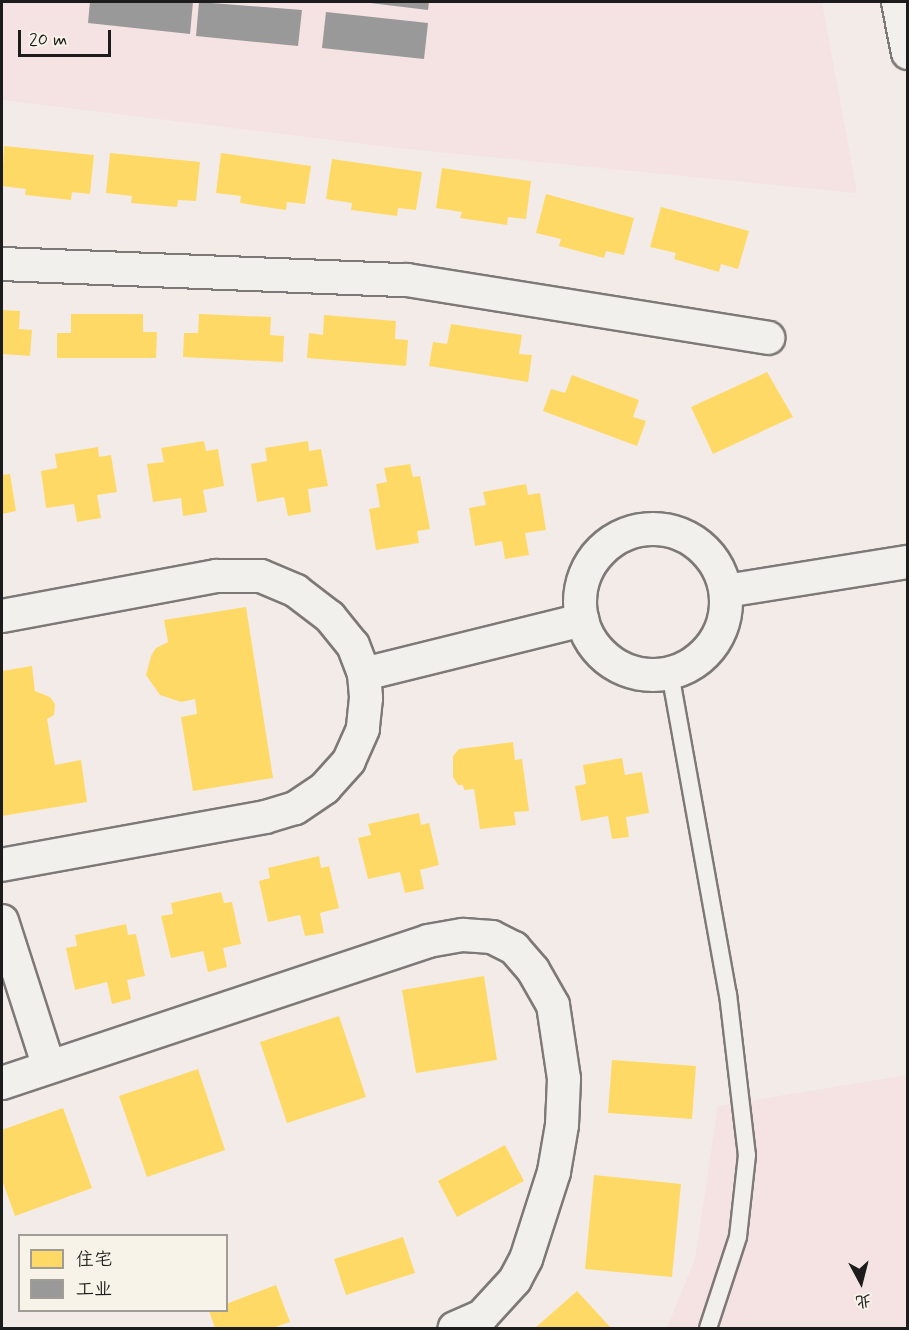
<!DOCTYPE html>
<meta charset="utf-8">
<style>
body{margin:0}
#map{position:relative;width:909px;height:1330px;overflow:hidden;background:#f3ebe8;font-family:Mynerve,"LXGW WenKai TC",sans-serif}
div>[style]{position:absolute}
.built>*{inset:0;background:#f5e2e3}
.homes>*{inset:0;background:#ffd966}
.industry>*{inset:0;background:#999}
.roads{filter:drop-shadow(2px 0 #7d7978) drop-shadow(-2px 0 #7d7978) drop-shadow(0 2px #7d7978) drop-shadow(0 -2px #7d7978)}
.lane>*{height:16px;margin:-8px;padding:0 8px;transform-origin:8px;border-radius:8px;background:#f2f0ec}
.street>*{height:32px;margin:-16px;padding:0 16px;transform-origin:16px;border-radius:16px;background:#f2f0ec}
.street>.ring{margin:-16px;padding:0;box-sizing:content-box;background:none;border:32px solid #f2f0ec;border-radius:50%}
span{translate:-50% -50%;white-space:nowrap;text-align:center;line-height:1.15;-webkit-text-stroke:6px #f7f3e8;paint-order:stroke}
.frame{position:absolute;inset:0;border:3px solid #1c1c1c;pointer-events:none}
.legend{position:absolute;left:18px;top:1234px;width:210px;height:78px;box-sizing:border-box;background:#f7f3e8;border:2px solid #9f9d96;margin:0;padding:8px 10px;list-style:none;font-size:18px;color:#1c1c1c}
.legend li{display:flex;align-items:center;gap:12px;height:30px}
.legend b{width:30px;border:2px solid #9f9d96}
.north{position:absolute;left:831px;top:1252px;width:60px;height:60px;-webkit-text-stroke:4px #f7f3e8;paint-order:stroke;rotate:173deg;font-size:16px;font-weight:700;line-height:24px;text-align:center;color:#1c1c1c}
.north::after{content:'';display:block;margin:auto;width:21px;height:27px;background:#1c1c1c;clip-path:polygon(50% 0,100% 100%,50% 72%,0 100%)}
.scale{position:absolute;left:18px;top:30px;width:93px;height:27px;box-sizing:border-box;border:3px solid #1c1c1c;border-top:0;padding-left:8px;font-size:18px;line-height:21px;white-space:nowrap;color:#1c1c1c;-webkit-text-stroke:4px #f7f3e8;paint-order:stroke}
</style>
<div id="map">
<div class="built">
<div style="clip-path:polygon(2px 2px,822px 2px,857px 193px,398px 148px,2px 100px)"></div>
<div style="clip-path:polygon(907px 1075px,907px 1328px,667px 1328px,695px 1259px,718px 1106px)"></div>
</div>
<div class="homes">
<div style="clip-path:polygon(4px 146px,94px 155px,90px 194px,72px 192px,71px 200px,25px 195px,26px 189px,2px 186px)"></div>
<div style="clip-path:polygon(110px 153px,200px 162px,196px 201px,178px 200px,177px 207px,131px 203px,132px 196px,106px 193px)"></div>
<div style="clip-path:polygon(221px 153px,311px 166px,305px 204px,287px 202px,286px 210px,240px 203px,241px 196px,216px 193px)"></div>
<div style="clip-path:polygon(332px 159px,422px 172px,416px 210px,398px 208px,397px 216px,351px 210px,352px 203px,326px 199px)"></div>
<div style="clip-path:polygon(442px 168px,531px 181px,526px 219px,508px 217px,507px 225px,460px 218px,462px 212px,436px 208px)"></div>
<div style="clip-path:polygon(546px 194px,634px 218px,624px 255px,606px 251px,604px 258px,559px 246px,561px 239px,536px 233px)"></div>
<div style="clip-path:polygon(661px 207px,749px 231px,738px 269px,721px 264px,719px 272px,674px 259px,676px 253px,650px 247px)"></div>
<div style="clip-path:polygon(2px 310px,20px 311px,19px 329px,32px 330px,30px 356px,2px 354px)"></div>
<div style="clip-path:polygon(71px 314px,143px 314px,143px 332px,157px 332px,156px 358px,57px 358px,57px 333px,71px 333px)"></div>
<div style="clip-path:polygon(199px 314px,271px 317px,270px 335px,284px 336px,283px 362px,183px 357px,184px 333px,198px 333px)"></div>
<div style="clip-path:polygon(324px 315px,396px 321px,395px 339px,408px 340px,406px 366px,307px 358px,309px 333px,323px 335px)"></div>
<div style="clip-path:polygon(451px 324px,522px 335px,519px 354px,532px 355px,528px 382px,429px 366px,433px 342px,447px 344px)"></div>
<div style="clip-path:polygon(767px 372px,793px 417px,713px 454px,691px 407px)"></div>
<div style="clip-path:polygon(572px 375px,639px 400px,633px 417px,646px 421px,637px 446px,543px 411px,551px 389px,565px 393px)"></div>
<div style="clip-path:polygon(204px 441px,206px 451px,218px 449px,224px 486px,203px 490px,207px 512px,183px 516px,181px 498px,153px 502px,147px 464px,164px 462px,161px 448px)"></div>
<div style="clip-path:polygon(308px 441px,309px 451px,321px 449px,328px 486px,308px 489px,311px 512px,288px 516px,284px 497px,257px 502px,251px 464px,267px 461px,265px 448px)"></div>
<div style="clip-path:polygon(98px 447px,99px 457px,111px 455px,117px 492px,97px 495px,101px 518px,77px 522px,74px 504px,46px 508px,41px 471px,57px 468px,55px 454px)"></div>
<div style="clip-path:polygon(410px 464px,413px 477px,420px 476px,430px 529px,417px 531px,419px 543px,376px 550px,369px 509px,380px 507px,376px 484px,387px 482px,384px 468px)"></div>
<div style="clip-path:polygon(10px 474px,16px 511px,2px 514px,2px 475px)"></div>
<div style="clip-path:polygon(526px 484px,528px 495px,540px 493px,546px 530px,525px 533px,529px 555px,505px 559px,502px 541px,475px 546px,469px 508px,486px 505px,483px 492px)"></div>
<div style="clip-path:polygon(246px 607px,273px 778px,193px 791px,181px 717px,197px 714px,195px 699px,181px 702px,160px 695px,146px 675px,151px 656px,156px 648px,168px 642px,164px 620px)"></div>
<div style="clip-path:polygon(32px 666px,35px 691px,50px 697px,55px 704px,54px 715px,47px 719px,55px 765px,81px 760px,87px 802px,2px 816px,2px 671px)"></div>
<div style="clip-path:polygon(513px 742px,515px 760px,522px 759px,529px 811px,514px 812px,516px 825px,480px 829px,474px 789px,464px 790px,463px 785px,458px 785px,453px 777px,453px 756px,459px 749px)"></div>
<div style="clip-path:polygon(622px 758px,625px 775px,642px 772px,649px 813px,626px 817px,629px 837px,612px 839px,608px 816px,581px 821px,575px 786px,586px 784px,583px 765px)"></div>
<div style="clip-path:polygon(419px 813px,421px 825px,429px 823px,439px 865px,420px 870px,424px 889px,405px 893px,400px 872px,368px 879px,358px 838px,371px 835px,368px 824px)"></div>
<div style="clip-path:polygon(319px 856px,321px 868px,329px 866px,339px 908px,320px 913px,324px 933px,305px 936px,300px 915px,268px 922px,259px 881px,270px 878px,268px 868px)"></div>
<div style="clip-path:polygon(221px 892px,224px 903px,232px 902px,241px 944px,223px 948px,227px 967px,208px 972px,203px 951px,171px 958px,161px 916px,173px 914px,171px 903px)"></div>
<div style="clip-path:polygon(126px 924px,128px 935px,136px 934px,145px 976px,127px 980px,131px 999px,112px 1004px,107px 982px,75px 990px,66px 948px,77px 946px,75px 935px)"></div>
<div style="clip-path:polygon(484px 976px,497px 1060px,416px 1073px,402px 990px)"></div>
<div style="clip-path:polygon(339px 1016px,366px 1097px,287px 1123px,260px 1042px)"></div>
<div style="clip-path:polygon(612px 1060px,696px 1066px,692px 1119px,608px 1113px)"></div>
<div style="clip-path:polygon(198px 1069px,225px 1150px,147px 1177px,119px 1096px)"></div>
<div style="clip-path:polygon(63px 1108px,92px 1188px,15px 1216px,2px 1180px,2px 1130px)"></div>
<div style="clip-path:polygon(505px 1145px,524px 1181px,457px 1217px,438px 1181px)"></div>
<div style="clip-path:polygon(594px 1175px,681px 1184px,672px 1277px,585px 1269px)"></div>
<div style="clip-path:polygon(403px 1237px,415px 1273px,346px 1295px,334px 1259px)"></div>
<div style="clip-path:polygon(276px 1285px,290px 1322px,272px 1328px,215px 1328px,209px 1311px,226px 1310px,226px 1304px)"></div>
<div style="clip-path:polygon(577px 1291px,611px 1328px,535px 1328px)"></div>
</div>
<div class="industry">
<div style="clip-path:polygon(90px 2px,193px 2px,190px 34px,88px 23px)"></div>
<div style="clip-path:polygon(199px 2px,302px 10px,298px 46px,196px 36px)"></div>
<div style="clip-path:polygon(362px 2px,429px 2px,428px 10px)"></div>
<div style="clip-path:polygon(326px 12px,428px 23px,424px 59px,322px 48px)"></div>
</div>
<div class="roads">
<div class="lane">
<div style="left:670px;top:673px;width:326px;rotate:79.8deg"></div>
<div style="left:728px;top:994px;width:162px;rotate:83.3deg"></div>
<div style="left:747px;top:1155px;width:82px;rotate:96.3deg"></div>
<div style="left:738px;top:1237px;width:96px;rotate:108.2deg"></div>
</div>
<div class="street">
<div style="left:898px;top:2px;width:52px;rotate:78.9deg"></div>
<div style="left:2px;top:264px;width:405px;rotate:2.3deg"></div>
<div style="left:407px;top:280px;width:366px;rotate:9.1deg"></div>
<div class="ring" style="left:580px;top:529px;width:114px;height:114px"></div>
<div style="left:726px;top:591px;width:184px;rotate:-9.1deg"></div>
<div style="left:2px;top:616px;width:218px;rotate:-10.6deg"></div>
<div style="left:216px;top:576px;width:45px"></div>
<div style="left:261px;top:576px;width:38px;rotate:23deg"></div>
<div style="left:296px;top:591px;width:43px;rotate:37.4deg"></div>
<div style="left:330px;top:617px;width:36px;rotate:51deg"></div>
<div style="left:353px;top:645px;width:31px;rotate:69deg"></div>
<div style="left:364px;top:674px;width:24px;rotate:85deg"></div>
<div style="left:366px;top:698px;width:31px;rotate:96deg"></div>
<div style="left:363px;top:729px;width:35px;rotate:114deg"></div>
<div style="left:349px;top:761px;width:36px;rotate:132deg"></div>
<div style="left:325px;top:788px;width:36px;rotate:146deg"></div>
<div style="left:295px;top:808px;width:31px;rotate:163deg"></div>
<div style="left:265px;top:817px;width:267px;rotate:169.7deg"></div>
<div style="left:364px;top:674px;width:225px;rotate:-13.9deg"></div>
<div style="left:2px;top:921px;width:153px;rotate:72.2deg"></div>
<div style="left:2px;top:1083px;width:449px;rotate:-18.4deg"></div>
<div style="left:428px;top:941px;width:36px;rotate:-10deg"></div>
<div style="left:463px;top:935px;width:29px;rotate:4deg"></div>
<div style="left:492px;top:937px;width:25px;rotate:27deg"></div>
<div style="left:514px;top:948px;width:29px;rotate:49deg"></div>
<div style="left:533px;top:970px;width:40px;rotate:60.3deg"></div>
<div style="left:553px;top:1005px;width:75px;rotate:81.5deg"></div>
<div style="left:564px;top:1079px;width:46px;rotate:92.5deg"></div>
<div style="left:562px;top:1125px;width:48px;rotate:99.7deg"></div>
<div style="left:554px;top:1172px;width:91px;rotate:107.8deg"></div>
<div style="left:526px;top:1259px;width:24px;rotate:118deg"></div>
<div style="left:515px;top:1280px;width:49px;rotate:132.5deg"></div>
<div style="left:482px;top:1316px;width:30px;rotate:156deg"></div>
</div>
</div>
<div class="frame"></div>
<ul class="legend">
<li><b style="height:16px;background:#ffd966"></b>住宅</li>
<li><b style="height:16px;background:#999"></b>工业</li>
</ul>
<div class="north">北</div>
<div class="scale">20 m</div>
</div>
